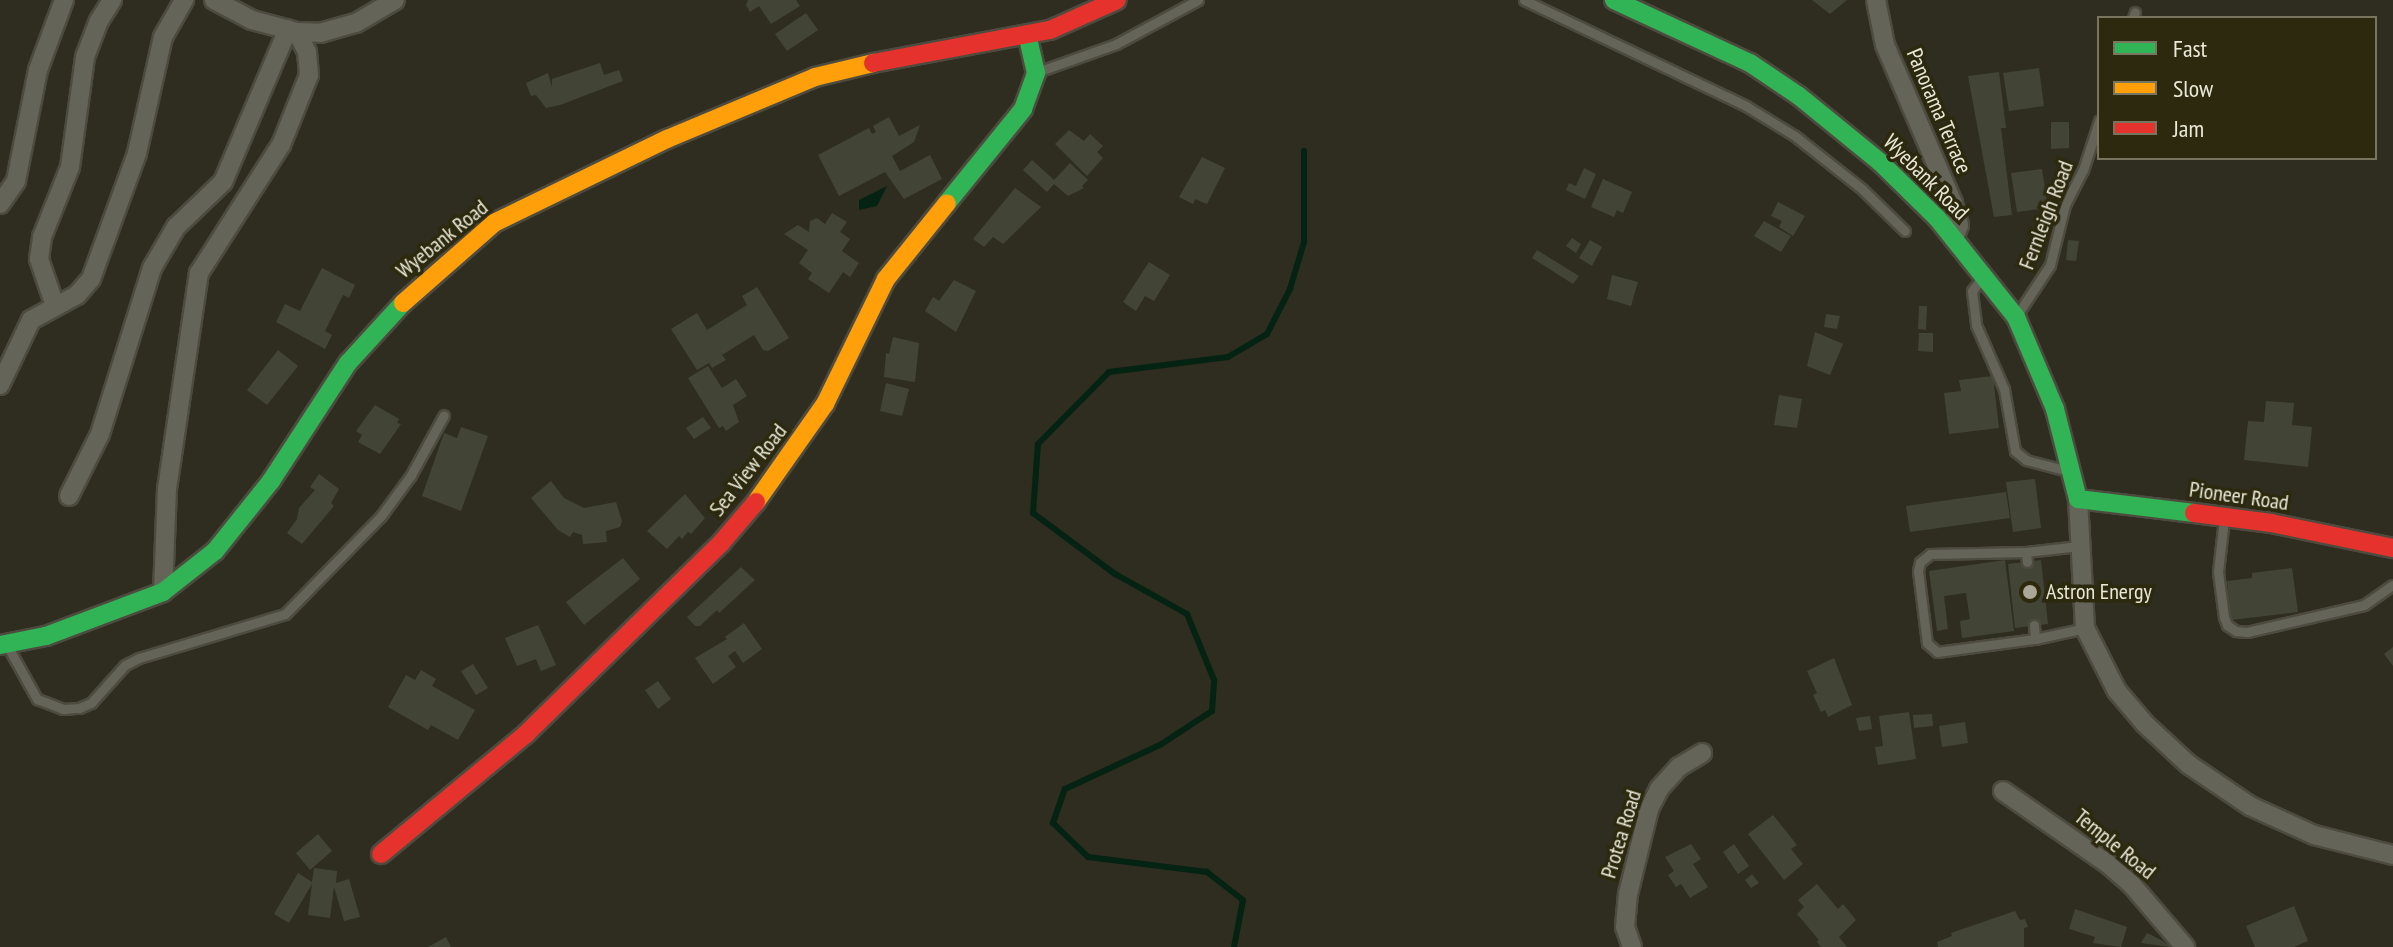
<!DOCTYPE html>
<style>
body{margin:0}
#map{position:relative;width:2393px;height:947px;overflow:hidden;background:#2f2d1f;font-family:"PT Sans Narrow",sans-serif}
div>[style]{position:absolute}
.water>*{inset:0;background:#042313}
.stream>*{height:6px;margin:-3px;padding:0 3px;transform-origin:3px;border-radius:3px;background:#042313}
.building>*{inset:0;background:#424536}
.roads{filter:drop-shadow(2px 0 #4d4b3f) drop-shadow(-2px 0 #4d4b3f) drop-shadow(0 2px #4d4b3f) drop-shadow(0 -2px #4d4b3f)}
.lane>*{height:9px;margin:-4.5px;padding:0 4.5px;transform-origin:4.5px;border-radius:4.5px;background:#656459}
.street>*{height:18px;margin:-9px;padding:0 9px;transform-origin:9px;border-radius:9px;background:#656459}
.fast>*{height:18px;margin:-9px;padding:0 9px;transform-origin:9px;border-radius:9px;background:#30b455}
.slow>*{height:18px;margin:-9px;padding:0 9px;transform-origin:9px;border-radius:9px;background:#ff9f0a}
.jam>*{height:18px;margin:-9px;padding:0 9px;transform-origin:9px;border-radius:9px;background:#e5322d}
.dots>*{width:22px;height:22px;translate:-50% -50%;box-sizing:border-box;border:4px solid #2c290e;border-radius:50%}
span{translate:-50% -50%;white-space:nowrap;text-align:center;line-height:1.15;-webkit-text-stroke:7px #2c290e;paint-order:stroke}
.street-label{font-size:22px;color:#eae8d8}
.poi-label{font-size:22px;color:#eae8d8}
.left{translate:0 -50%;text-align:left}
.legend{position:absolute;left:2097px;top:16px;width:280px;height:144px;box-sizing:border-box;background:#2c290e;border:2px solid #78755f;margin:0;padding:10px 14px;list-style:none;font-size:24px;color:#eae8d8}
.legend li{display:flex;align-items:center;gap:16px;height:40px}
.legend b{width:40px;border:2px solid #78755f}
</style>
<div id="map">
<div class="water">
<div style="clip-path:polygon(887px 186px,877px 206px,859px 210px,859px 200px)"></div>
</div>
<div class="stream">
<div style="left:1234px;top:947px;width:48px;rotate:-79.2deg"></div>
<div style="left:1243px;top:900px;width:46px;rotate:-142.1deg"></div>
<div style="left:1207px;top:872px;width:120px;rotate:-172.8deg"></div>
<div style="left:1088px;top:857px;width:49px;rotate:-135.8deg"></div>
<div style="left:1053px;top:823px;width:36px;rotate:-71deg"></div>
<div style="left:1065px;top:789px;width:105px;rotate:-24.9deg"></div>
<div style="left:1160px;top:745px;width:62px;rotate:-33.2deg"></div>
<div style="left:1212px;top:711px;width:31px;rotate:-86deg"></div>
<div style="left:1214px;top:680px;width:71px;rotate:-112.2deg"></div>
<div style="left:1187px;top:614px;width:82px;rotate:-150.9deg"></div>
<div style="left:1115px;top:574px;width:102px;rotate:-143.4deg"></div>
<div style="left:1033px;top:513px;width:69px;rotate:-85.9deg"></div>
<div style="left:1038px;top:444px;width:101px;rotate:-45.4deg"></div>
<div style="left:1109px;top:372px;width:120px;rotate:-7.2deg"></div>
<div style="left:1228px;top:357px;width:45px;rotate:-30.5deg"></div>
<div style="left:1267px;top:334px;width:51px;rotate:-62.9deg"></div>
<div style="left:1290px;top:289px;width:49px;rotate:-73.4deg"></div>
<div style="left:1304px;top:242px;width:91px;rotate:-90deg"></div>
</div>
<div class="building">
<div style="clip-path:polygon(748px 0,796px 0,800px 6px,771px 24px,759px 6px,750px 12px,746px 5px)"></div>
<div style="clip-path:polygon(1812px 0,1847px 0,1830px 14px)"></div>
<div style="clip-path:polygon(806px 13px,818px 30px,787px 51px,775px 34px)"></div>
<div style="clip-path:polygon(600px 63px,604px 75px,619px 70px,623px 81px,560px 105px,546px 108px,536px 95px,531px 96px,526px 83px,548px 73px,552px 87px,552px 79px)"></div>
<div style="clip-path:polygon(2039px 68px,2044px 106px,2009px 111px,2003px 73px)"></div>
<div style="clip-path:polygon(1999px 72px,2006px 128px,2001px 128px,2012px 215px,1994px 217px,1968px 76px)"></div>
<div style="clip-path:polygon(889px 117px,899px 136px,920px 125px,914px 142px,892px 156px,900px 171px,930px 155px,942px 179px,904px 199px,885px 172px,839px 196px,818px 155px,869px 128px,872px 134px,876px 132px,873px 126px)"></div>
<div style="clip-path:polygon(2051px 122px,2069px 122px,2069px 148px,2051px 149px)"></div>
<div style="clip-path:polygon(1069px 130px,1084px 141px,1090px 134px,1103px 146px,1097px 152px,1103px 158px,1087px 176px,1055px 144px)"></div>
<div style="clip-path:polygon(1202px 157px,1225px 168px,1207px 204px,1195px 199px,1193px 204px,1179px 197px)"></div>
<div style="clip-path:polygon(1032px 160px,1054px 180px,1070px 163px,1088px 180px,1082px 186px,1084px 188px,1068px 196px,1054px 184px,1047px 192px,1023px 170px)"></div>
<div style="clip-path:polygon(1584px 168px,1596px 174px,1585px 199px,1566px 190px,1569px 183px,1576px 186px)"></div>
<div style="clip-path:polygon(2042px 169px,2048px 208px,2017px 212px,2011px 173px)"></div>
<div style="clip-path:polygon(1603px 179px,1632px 192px,1623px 213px,1617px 210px,1614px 217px,1591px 207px)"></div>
<div style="clip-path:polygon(1015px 188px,1041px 207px,1003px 244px,993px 237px,984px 247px,973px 239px)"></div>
<div style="clip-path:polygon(1778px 202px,1805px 216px,1793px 236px,1779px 227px,1782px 221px,1771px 216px)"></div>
<div style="clip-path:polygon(832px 213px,847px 222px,840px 232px,850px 239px,842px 251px,859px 263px,850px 277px,843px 272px,829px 293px,808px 279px,812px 273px,799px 263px,808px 250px,784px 234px,798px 225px,809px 232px,810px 221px,817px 218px,825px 224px)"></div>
<div style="clip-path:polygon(1764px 221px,1791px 236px,1781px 252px,1754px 236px)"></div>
<div style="clip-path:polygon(1572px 238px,1581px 244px,1576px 253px,1566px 246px)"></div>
<div style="clip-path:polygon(1590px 240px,1602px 247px,1592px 266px,1579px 258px)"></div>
<div style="clip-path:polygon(2068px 240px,2079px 241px,2076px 261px,2066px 260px)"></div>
<div style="clip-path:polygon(1537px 250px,1579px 276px,1573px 284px,1532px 258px)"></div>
<div style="clip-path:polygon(1149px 262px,1170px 275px,1154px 301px,1145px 296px,1136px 311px,1123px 302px)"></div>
<div style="clip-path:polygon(322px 268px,355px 285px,349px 298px,343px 295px,325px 331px,332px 335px,325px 349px,276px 322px,285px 304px,300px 311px)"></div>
<div style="clip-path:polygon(1612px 275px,1638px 282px,1631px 306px,1607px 299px)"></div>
<div style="clip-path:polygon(954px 280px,976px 291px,956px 332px,925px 311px,933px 297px,939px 301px)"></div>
<div style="clip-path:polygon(757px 287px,789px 338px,768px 351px,763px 350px,754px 335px,722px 355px,726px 360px,712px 368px,709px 363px,697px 370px,671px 329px,697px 313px,707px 330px,747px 305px,742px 296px)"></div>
<div style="clip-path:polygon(1919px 306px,1927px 306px,1926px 330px,1918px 329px)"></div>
<div style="clip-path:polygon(1826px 314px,1840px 316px,1837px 329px,1824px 327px)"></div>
<div style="clip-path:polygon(1815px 332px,1843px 344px,1830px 375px,1807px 366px)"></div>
<div style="clip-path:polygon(1919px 333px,1933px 333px,1933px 352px,1918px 351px)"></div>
<div style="clip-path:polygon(893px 337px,919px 343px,915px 382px,884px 377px,886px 353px,889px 354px)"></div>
<div style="clip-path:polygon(278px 350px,298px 366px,267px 405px,247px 390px)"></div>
<div style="clip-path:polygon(708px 366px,722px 388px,736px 379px,747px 396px,733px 405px,739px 422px,726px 431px,723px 426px,719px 428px,688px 378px)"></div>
<div style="clip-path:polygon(1993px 376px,1999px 428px,1949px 434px,1944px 393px,1961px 391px,1959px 380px)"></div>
<div style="clip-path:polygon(886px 383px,909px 389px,902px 416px,880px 411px)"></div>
<div style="clip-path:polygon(1779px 395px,1802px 399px,1797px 428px,1774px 425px)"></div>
<div style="clip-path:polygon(2266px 401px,2294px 403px,2292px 425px,2312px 427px,2308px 467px,2244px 460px,2248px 421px,2264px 422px)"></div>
<div style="clip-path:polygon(375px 405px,399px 419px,397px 423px,401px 424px,380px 454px,358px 442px,362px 435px,356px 431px)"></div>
<div style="clip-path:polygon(703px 417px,711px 428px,694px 439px,686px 428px)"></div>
<div style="clip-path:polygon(461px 427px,488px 436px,461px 511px,422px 496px,444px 433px,457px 438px)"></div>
<div style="clip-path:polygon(319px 474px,339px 489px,331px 503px,334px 506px,302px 544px,287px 533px,297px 519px,299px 508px,315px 490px,310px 487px)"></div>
<div style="clip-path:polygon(2035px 479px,2041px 528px,2013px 532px,2006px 482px)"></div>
<div style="clip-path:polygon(551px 481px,564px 498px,584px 508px,616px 502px,622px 521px,620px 527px,606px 531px,607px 542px,583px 544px,582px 535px,573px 532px,570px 537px,558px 530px,531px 498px)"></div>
<div style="clip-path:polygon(2006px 492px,2010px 518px,1910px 532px,1906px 506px)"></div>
<div style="clip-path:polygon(685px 494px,705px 518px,691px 534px,688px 532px,682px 539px,679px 536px,667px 549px,647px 531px)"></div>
<div style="clip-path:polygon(623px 558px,640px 579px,584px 625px,566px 602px)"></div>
<div style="clip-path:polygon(2005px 560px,2014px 631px,1962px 638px,1960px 621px,1970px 619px,1966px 593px,1944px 596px,1948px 629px,1937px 631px,1929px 571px)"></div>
<div style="clip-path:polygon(2041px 560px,2048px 624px,2015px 628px,2008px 564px)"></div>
<div style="clip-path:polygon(741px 567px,755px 580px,719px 613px,717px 610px,700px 626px,695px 626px,687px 617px)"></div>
<div style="clip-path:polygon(2292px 568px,2298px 612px,2231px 620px,2227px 581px,2252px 578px,2252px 573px)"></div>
<div style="clip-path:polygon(744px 623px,762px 649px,743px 663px,735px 651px,728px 656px,736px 667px,713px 684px,695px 658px,727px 639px,725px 637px)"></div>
<div style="clip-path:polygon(538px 625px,556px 665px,541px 671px,536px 659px,517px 666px,505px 638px)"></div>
<div style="clip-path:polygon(2393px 647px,2393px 666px,2384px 654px)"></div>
<div style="clip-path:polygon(1834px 658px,1852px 705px,1828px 717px,1825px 710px,1821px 712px,1813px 695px,1817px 693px,1807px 671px)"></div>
<div style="clip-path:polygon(473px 664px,488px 688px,476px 695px,461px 671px)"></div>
<div style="clip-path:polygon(421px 670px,436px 679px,432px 686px,475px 710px,458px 740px,431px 725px,428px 730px,388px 707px,406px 675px,415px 680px)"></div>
<div style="clip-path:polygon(658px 681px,671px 699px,658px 709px,645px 690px)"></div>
<div style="clip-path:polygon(1909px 712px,1916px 759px,1878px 765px,1875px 747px,1883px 746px,1879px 716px)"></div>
<div style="clip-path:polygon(1932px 714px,1933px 726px,1914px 728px,1913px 715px)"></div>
<div style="clip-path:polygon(1870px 716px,1872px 729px,1859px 731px,1856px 718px)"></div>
<div style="clip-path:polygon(1965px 722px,1968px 743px,1942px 747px,1939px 726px)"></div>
<div style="clip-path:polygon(1773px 815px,1797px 845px,1791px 849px,1803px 864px,1784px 880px,1748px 834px)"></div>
<div style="clip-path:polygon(318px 834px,332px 851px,310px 870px,296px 853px)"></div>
<div style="clip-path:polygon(1691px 844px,1701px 859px,1693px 864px,1708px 887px,1690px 898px,1681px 884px,1676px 887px,1668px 875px,1674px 871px,1665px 857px)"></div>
<div style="clip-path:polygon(1734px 844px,1749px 866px,1738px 874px,1723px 852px)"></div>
<div style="clip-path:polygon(314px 868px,337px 871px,336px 883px,349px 879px,360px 917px,344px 921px,334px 887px,330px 918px,308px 915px,312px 884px,289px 923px,274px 914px,298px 873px,312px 882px)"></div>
<div style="clip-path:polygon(1752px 874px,1759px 883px,1751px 888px,1745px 880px)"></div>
<div style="clip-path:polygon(1817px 884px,1838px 909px,1843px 904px,1856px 920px,1839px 937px,1847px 947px,1821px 947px,1817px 942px,1819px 940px,1797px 914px,1804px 907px,1798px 900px)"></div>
<div style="clip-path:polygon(2294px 906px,2308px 941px,2294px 947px,2255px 947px,2246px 926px)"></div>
<div style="clip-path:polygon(2075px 909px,2127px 927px,2121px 947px,2093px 943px,2095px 937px,2069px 929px)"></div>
<div style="clip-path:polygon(2015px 911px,2020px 920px,2025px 919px,2028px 927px,2024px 928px,2024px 947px,1938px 947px,1937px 942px,1952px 936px,1951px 933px)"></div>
<div style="clip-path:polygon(2147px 933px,2163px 941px,2170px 947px,2141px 943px)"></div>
<div style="clip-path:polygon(446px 937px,451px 947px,428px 947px)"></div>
</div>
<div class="roads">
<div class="lane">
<div style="left:1524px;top:0;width:246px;rotate:25.5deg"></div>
<div style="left:1746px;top:106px;width:57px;rotate:31.5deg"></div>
<div style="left:1795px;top:136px;width:85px;rotate:38.3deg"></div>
<div style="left:1862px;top:189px;width:60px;rotate:44.3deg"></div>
<div style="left:2133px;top:18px;width:6px;rotate:-72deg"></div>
<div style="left:1037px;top:72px;width:84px;rotate:-19.5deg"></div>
<div style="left:1116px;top:44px;width:93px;rotate:-28.2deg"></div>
<div style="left:1982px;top:278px;width:16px;rotate:128deg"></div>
<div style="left:1972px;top:291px;width:34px;rotate:83deg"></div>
<div style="left:1976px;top:325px;width:70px;rotate:66.4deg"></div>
<div style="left:2004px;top:389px;width:63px;rotate:79.9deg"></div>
<div style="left:2015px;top:451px;width:14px;rotate:39deg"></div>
<div style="left:2026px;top:460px;width:43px;rotate:14.7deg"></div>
<div style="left:2017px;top:315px;width:60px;rotate:-56.6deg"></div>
<div style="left:2050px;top:265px;width:62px;rotate:-76deg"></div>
<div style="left:2065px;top:205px;width:39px;rotate:-63deg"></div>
<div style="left:2083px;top:170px;width:52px;rotate:-71.9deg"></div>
<div style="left:2224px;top:519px;width:53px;rotate:96.5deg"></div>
<div style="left:2218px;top:572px;width:45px;rotate:82.4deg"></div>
<div style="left:2224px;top:617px;width:9px;rotate:69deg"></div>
<div style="left:2227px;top:625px;width:11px;rotate:34deg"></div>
<div style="left:2236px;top:631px;width:11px;rotate:5deg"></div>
<div style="left:2247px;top:632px;width:120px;rotate:-13deg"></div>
<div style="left:2364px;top:605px;width:35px;rotate:-35deg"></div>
<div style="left:2026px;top:552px;width:96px;rotate:178.8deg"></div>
<div style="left:1930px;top:554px;width:13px;rotate:141deg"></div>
<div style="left:1920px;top:562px;width:9px;rotate:103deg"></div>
<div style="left:1918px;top:571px;width:73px;rotate:82.9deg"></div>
<div style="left:1927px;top:643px;width:13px;rotate:42deg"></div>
<div style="left:1937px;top:652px;width:99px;rotate:-7.6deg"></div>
<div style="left:2027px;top:562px;width:10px;rotate:-96deg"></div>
<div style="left:2026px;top:552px;width:53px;rotate:-6.5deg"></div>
<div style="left:2034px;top:625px;width:14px;rotate:86deg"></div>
<div style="left:2035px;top:639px;width:51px;rotate:-12.4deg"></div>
<div style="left:8px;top:647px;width:60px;rotate:60.9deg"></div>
<div style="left:37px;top:699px;width:28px;rotate:21deg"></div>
<div style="left:63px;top:709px;width:16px;rotate:-4deg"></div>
<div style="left:79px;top:708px;width:13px;rotate:-23deg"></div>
<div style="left:91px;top:703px;width:51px;rotate:-48.2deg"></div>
<div style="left:125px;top:665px;width:16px;rotate:-27deg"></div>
<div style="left:139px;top:658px;width:152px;rotate:-16.8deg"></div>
<div style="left:285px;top:614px;width:137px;rotate:-45.6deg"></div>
<div style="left:381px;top:516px;width:51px;rotate:-53.8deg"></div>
<div style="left:411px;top:475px;width:68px;rotate:-61.2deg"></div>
</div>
<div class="street">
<div style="left:214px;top:0;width:43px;rotate:27.8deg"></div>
<div style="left:252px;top:20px;width:47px;rotate:14.9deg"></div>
<div style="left:297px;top:32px;width:23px;rotate:2deg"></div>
<div style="left:320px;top:33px;width:37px;rotate:-16deg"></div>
<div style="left:356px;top:23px;width:45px;rotate:-30.5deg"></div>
<div style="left:1876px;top:0;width:46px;rotate:78.7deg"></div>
<div style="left:1885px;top:45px;width:172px;rotate:66.7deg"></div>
<div style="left:1953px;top:203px;width:23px;rotate:75deg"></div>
<div style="left:1959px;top:225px;width:15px;rotate:110deg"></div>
<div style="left:0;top:204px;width:28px;rotate:-55deg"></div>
<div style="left:16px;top:181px;width:113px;rotate:-78.8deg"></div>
<div style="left:38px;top:70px;width:75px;rotate:-69.6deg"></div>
<div style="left:55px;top:306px;width:50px;rotate:-108.8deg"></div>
<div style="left:39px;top:259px;width:22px;rotate:-82deg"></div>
<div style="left:42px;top:237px;width:75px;rotate:-68.2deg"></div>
<div style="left:70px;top:167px;width:111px;rotate:-82.2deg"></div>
<div style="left:85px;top:57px;width:39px;rotate:-69deg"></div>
<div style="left:99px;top:21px;width:25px;rotate:-58deg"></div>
<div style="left:0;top:385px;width:72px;rotate:-64.5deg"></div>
<div style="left:31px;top:320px;width:52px;rotate:-28.5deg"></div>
<div style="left:77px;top:295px;width:21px;rotate:-49deg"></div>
<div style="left:91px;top:279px;width:134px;rotate:-69.9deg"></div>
<div style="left:137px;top:153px;width:119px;rotate:-77.4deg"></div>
<div style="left:163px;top:37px;width:43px;rotate:-60.4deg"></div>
<div style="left:69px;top:496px;width:69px;rotate:-63.4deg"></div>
<div style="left:100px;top:434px;width:174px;rotate:-72.6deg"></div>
<div style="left:152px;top:268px;width:48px;rotate:-59.7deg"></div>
<div style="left:176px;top:227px;width:65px;rotate:-43.8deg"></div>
<div style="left:223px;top:182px;width:166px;rotate:-67deg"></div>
<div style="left:2078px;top:499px;width:129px;rotate:86.9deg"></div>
<div style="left:2085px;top:628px;width:71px;rotate:63.1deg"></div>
<div style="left:2117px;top:691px;width:43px;rotate:49.7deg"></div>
<div style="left:2145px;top:724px;width:59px;rotate:42.9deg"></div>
<div style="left:2188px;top:764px;width:75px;rotate:34.1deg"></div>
<div style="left:2250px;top:806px;width:70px;rotate:24.4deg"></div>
<div style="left:2314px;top:835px;width:81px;rotate:14.2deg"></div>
<div style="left:163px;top:592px;width:103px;rotate:-87.8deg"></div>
<div style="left:167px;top:489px;width:218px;rotate:-81.6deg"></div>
<div style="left:199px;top:273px;width:152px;rotate:-57.4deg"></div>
<div style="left:281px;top:145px;width:75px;rotate:-68.2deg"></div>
<div style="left:309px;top:75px;width:23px;rotate:-95deg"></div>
<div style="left:307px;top:52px;width:22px;rotate:-117deg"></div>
<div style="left:2003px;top:791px;width:128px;rotate:34.8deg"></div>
<div style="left:2108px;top:864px;width:32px;rotate:41deg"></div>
<div style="left:2132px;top:885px;width:82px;rotate:49.5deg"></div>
<div style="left:1632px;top:947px;width:21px;rotate:-109deg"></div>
<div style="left:1625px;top:927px;width:33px;rotate:-85deg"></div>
<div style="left:1628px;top:894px;width:88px;rotate:-76.1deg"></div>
<div style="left:1649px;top:809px;width:22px;rotate:-63deg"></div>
<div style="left:1659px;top:789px;width:30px;rotate:-48deg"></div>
<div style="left:1679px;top:767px;width:27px;rotate:-31deg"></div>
</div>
<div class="fast">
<div style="left:1614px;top:0;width:150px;rotate:24.9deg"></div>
<div style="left:1750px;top:63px;width:59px;rotate:34deg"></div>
<div style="left:1799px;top:96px;width:104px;rotate:39.2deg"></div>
<div style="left:1880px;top:162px;width:80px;rotate:44.5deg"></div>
<div style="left:1937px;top:218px;width:127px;rotate:51.4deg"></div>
<div style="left:2016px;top:317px;width:100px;rotate:67deg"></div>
<div style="left:2055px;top:409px;width:93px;rotate:75.7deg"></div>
<div style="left:2078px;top:499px;width:117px;rotate:6.9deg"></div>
<div style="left:947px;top:203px;width:121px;rotate:-51deg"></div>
<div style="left:1023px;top:109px;width:38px;rotate:-70deg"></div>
<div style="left:1036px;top:73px;width:39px;rotate:-103deg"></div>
<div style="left:0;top:645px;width:47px;rotate:-11.1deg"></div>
<div style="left:46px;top:636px;width:125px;rotate:-20.6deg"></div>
<div style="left:163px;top:592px;width:66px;rotate:-38.3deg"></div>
<div style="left:215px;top:551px;width:90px;rotate:-51.3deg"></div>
<div style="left:271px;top:481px;width:141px;rotate:-56.9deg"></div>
<div style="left:348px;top:363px;width:81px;rotate:-47.5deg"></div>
</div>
<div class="slow">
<div style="left:403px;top:303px;width:121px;rotate:-41.3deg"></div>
<div style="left:494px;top:223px;width:192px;rotate:-25.9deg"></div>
<div style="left:667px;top:139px;width:160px;rotate:-22.7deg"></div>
<div style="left:815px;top:77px;width:60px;rotate:-13.6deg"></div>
<div style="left:756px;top:502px;width:120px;rotate:-54.9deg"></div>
<div style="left:825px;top:404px;width:139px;rotate:-64deg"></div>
<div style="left:886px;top:279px;width:97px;rotate:-51.2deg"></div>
</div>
<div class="jam">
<div style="left:873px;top:63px;width:180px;rotate:-10.6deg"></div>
<div style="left:1050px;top:30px;width:73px;rotate:-24.1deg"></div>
<div style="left:2194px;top:513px;width:78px;rotate:7.4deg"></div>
<div style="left:2271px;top:523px;width:125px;rotate:11.6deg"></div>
<div style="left:381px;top:854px;width:188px;rotate:-39.6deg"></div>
<div style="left:526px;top:734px;width:273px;rotate:-44.4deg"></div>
<div style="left:721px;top:543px;width:54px;rotate:-49.5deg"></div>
</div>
</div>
<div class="dots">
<div style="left:2030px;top:592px;background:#a9a797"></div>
</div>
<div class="street-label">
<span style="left:1939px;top:111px;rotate:67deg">Panorama Terrace</span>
<span style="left:1926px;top:177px;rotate:45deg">Wyebank Road</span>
<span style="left:2046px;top:215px;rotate:-69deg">Fernleigh Road</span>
<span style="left:442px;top:239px;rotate:-39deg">Wyebank Road</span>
<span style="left:748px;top:470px;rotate:-52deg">Sea View Road</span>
<span style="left:2239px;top:496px;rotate:8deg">Pioneer Road</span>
<span style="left:1621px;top:834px;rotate:-73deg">Protea Road</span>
<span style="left:2115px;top:844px;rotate:39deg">Temple Road</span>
</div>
<div class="poi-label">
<span class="left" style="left:2046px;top:592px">Astron Energy</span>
</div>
<ul class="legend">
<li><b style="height:10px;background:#30b455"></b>Fast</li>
<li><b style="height:10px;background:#ff9f0a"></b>Slow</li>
<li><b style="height:10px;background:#e5322d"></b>Jam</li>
</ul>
</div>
